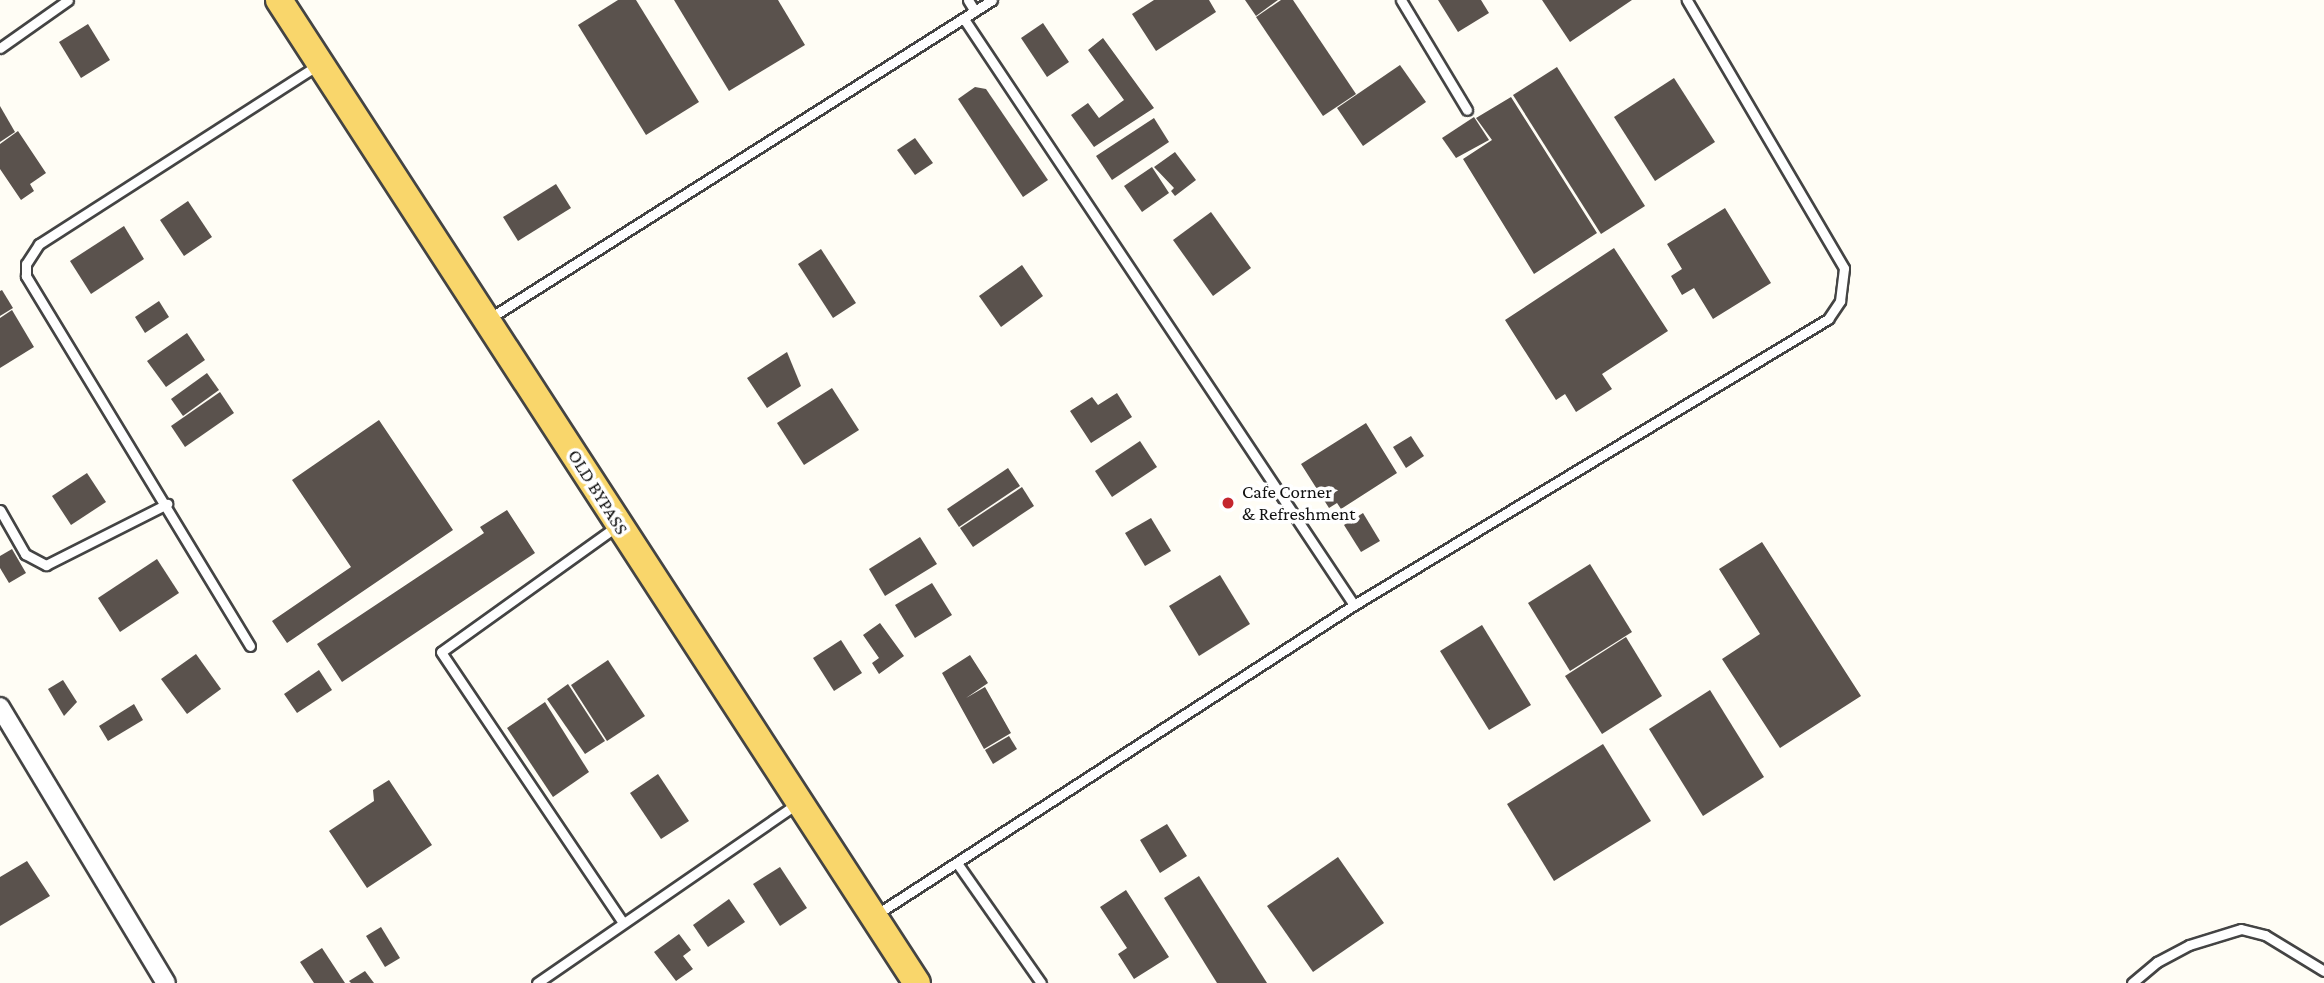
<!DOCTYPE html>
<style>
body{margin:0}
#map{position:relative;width:2324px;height:983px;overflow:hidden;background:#fffdf5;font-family:"Crimson Pro",serif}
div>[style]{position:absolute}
.building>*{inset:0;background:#5a524d}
.roads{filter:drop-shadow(2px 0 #444) drop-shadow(-2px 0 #444) drop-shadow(0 2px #444) drop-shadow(0 -2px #444)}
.lane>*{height:9px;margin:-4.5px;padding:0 4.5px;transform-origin:4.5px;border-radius:4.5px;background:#fff}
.street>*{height:18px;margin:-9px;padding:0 9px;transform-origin:9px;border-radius:9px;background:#fff}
.primary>*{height:26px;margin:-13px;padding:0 13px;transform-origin:13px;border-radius:13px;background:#f9d66b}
.dots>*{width:19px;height:19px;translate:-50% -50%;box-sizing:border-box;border:4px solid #fff;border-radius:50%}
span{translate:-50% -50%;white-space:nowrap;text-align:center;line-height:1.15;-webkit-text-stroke:7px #fff;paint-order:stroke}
.street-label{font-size:19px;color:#111}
.poi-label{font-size:19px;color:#111}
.left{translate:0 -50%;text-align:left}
</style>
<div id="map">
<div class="building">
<div style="clip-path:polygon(618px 0,636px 0,699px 102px,646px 135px,578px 25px)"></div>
<div style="clip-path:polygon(674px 0,778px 0,805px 45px,729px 91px)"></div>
<div style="clip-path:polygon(1154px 0,1209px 0,1216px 12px,1156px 51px,1132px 14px)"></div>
<div style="clip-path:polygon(1245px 0,1278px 0,1256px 16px)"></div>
<div style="clip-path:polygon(1281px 0,1293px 0,1356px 94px,1323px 116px,1256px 17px)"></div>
<div style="clip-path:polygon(1438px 0,1481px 0,1489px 13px,1458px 32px)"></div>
<div style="clip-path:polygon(1542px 0,1632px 0,1570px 42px)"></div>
<div style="clip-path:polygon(1043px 23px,1069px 62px,1047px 77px,1021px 38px)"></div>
<div style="clip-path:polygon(88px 24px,110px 60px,81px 78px,59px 42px)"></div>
<div style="clip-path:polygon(1103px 38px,1154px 108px,1094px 147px,1071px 115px,1088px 103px,1099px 118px,1124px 100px,1088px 50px)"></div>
<div style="clip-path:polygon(1400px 65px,1426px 102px,1363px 146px,1337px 108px)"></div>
<div style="clip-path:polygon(1557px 67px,1645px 206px,1601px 234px,1513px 95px)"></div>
<div style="clip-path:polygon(1674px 78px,1715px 142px,1655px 181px,1614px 117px)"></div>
<div style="clip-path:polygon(975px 87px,986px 89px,1048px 180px,1023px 197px,958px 99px)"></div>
<div style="clip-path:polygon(1511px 97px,1597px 233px,1534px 274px,1463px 159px,1492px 140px,1476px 118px)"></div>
<div style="clip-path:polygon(0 106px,15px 132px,0 142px)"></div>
<div style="clip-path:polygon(1474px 117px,1489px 140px,1456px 158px,1442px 138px)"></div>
<div style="clip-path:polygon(1154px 118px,1169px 142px,1112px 180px,1096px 156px)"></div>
<div style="clip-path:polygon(18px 131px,46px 173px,30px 184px,34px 191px,21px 200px,0 169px,0 144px)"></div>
<div style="clip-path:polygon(915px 138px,933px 163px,915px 175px,897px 150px)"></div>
<div style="clip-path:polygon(1175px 152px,1196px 180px,1175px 196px,1171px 191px,1174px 188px,1154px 167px)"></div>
<div style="clip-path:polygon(1152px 167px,1169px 193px,1142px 212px,1124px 186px)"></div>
<div style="clip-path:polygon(556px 184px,571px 208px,518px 241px,503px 217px)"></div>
<div style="clip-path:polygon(188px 201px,212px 237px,184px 256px,160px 220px)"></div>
<div style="clip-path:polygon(1725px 208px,1771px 283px,1713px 319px,1694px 288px,1682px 295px,1671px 276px,1682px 269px,1667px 244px)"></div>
<div style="clip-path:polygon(1211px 212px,1251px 268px,1213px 296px,1173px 240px)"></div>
<div style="clip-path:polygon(124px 226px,144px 259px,91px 294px,70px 261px)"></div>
<div style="clip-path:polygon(1614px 248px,1668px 331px,1602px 374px,1612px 389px,1576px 412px,1565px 394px,1556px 400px,1505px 320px)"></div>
<div style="clip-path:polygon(821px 249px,856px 303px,833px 318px,798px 264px)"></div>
<div style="clip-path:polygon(1022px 265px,1043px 296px,1001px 327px,979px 296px)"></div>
<div style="clip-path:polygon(2px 290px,13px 308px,0 316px,0 291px)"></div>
<div style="clip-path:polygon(159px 301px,169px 317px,145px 333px,135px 317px)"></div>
<div style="clip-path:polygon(12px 310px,34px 347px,0 368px,0 318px)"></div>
<div style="clip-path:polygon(187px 333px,205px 360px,166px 387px,147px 361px)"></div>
<div style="clip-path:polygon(787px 352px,801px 386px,767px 408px,747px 378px)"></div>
<div style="clip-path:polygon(207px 373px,219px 390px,183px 416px,171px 399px)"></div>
<div style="clip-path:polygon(832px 388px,859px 430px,804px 465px,777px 423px)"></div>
<div style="clip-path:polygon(220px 392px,234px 413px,185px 447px,171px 426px)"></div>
<div style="clip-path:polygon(1117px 393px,1132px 417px,1091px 443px,1070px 411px,1092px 397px,1098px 405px)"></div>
<div style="clip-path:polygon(379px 420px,453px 530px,287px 643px,272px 621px,351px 567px,292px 480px)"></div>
<div style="clip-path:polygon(1366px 423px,1397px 473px,1341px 509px,1337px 503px,1329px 508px,1301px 464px)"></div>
<div style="clip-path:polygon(1411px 436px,1424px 456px,1406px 468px,1393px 447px)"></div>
<div style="clip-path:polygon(1140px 441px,1157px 467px,1112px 497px,1095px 471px)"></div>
<div style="clip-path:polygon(1008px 468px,1020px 486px,959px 527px,947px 509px)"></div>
<div style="clip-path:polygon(87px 473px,106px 502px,71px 525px,52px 496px)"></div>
<div style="clip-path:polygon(1022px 487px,1034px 506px,973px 547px,960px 528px)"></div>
<div style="clip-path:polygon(507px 510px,535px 553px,342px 682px,317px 644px,484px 533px,480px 527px)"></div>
<div style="clip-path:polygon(1363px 513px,1380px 541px,1361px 552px,1344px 525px)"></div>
<div style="clip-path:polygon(1151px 518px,1171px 551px,1145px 566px,1125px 533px)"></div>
<div style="clip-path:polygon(920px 537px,937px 564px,885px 596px,869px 569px)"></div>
<div style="clip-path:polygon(1762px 542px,1861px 696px,1780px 748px,1722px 659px,1760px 634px,1719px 569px)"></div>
<div style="clip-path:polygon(12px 549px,26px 573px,9px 583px,0 568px,0 556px)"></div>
<div style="clip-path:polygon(157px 559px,179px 593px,120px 632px,98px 598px)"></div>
<div style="clip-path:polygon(1590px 564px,1632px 632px,1570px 671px,1528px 603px)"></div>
<div style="clip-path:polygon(1220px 575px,1250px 624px,1199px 656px,1169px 606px)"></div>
<div style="clip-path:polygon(932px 583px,952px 615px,915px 638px,895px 605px)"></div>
<div style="clip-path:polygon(880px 623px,904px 656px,879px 674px,872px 663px,879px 658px,863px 635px)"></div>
<div style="clip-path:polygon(1482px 625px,1531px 705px,1489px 730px,1440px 651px)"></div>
<div style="clip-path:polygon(1626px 637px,1662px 696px,1602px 734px,1565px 676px)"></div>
<div style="clip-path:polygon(841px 640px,862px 673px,834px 691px,813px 658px)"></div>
<div style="clip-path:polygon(196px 654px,221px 689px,187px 714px,161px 679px)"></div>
<div style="clip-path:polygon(970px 655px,988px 683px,966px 698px,985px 687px,1011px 733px,984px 749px,942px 673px)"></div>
<div style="clip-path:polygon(608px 660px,645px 716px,607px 741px,571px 685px)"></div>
<div style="clip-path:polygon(319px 670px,332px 690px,297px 713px,284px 694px)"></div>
<div style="clip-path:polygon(63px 680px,77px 702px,64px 716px,48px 689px)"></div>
<div style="clip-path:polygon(568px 684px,605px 741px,585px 754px,547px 699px)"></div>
<div style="clip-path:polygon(1710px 690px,1764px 777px,1703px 816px,1649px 729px)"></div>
<div style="clip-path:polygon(545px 702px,589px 772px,553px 797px,507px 728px)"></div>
<div style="clip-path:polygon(134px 704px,143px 720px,108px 741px,99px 726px)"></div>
<div style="clip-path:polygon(1009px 736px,1017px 749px,993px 764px,985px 750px)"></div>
<div style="clip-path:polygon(1603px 744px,1651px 821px,1554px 881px,1507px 804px)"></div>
<div style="clip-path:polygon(658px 774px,689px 821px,661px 839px,630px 793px)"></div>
<div style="clip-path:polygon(389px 780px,432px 845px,367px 888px,329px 831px,374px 801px,373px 790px)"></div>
<div style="clip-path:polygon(1167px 824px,1187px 856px,1160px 873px,1140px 840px)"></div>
<div style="clip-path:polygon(1338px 857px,1384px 923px,1313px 972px,1267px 906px)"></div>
<div style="clip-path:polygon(27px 861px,50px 896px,0 926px,0 877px)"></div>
<div style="clip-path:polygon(780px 867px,807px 908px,780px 926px,753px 884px)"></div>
<div style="clip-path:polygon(1199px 876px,1267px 983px,1217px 983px,1164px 898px)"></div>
<div style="clip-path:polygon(1126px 890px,1169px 957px,1134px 979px,1118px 954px,1127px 948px,1100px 907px)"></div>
<div style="clip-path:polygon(729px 899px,745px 922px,708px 947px,693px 925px)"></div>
<div style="clip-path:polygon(381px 927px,400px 958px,385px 967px,366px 936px)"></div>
<div style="clip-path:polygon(679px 934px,691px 950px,683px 956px,693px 969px,676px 981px,654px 952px)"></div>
<div style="clip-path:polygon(322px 948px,345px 983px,314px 983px,300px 962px)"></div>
<div style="clip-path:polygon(365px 971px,374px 983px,351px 983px,349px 981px)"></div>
</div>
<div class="roads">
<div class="lane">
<div style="left:968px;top:0;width:13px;rotate:58deg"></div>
<div style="left:1401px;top:0;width:128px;rotate:59deg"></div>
<div style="left:964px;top:19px;width:704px;rotate:56.36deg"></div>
<div style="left:0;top:48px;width:83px;rotate:-35.2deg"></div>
<div style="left:490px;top:318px;width:594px;rotate:-32.35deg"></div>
<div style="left:0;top:510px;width:51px;rotate:60.4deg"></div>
<div style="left:25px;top:554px;width:24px;rotate:28deg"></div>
<div style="left:46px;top:565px;width:136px;rotate:-26.8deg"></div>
<div style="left:617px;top:526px;width:216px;rotate:144.4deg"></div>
<div style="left:441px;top:652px;width:326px;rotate:56.1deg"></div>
<div style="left:250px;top:646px;width:433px;rotate:-121.2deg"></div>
<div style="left:26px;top:276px;width:12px;rotate:-90deg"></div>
<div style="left:26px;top:264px;width:24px;rotate:-57deg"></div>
<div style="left:39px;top:244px;width:331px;rotate:-32.7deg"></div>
<div style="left:957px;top:863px;width:146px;rotate:55deg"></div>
<div style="left:877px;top:914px;width:568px;rotate:-32.94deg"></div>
<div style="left:1354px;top:605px;width:554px;rotate:-31.11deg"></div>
<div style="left:1828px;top:319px;width:22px;rotate:-56deg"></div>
<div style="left:1840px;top:301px;width:33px;rotate:-83deg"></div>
<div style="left:1844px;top:268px;width:311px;rotate:-120.4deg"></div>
<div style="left:537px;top:983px;width:317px;rotate:-34.6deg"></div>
<div style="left:2132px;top:983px;width:33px;rotate:-40deg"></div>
<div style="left:2157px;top:962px;width:36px;rotate:-28deg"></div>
<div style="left:2189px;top:945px;width:54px;rotate:-17.1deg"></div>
<div style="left:2241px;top:929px;width:25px;rotate:14deg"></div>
<div style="left:2265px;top:935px;width:69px;rotate:31.4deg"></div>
</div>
<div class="street">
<div style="left:0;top:707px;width:322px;rotate:59deg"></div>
</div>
<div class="primary">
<div style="left:279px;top:0;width:1172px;rotate:57.02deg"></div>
</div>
</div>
<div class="dots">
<div style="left:1228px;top:503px;background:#c4262e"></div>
</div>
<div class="street-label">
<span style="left:598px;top:492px;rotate:58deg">OLD BYPASS</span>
</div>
<div class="poi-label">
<span class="left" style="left:1242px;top:503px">Cafe Corner<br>&amp; Refreshment</span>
</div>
</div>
